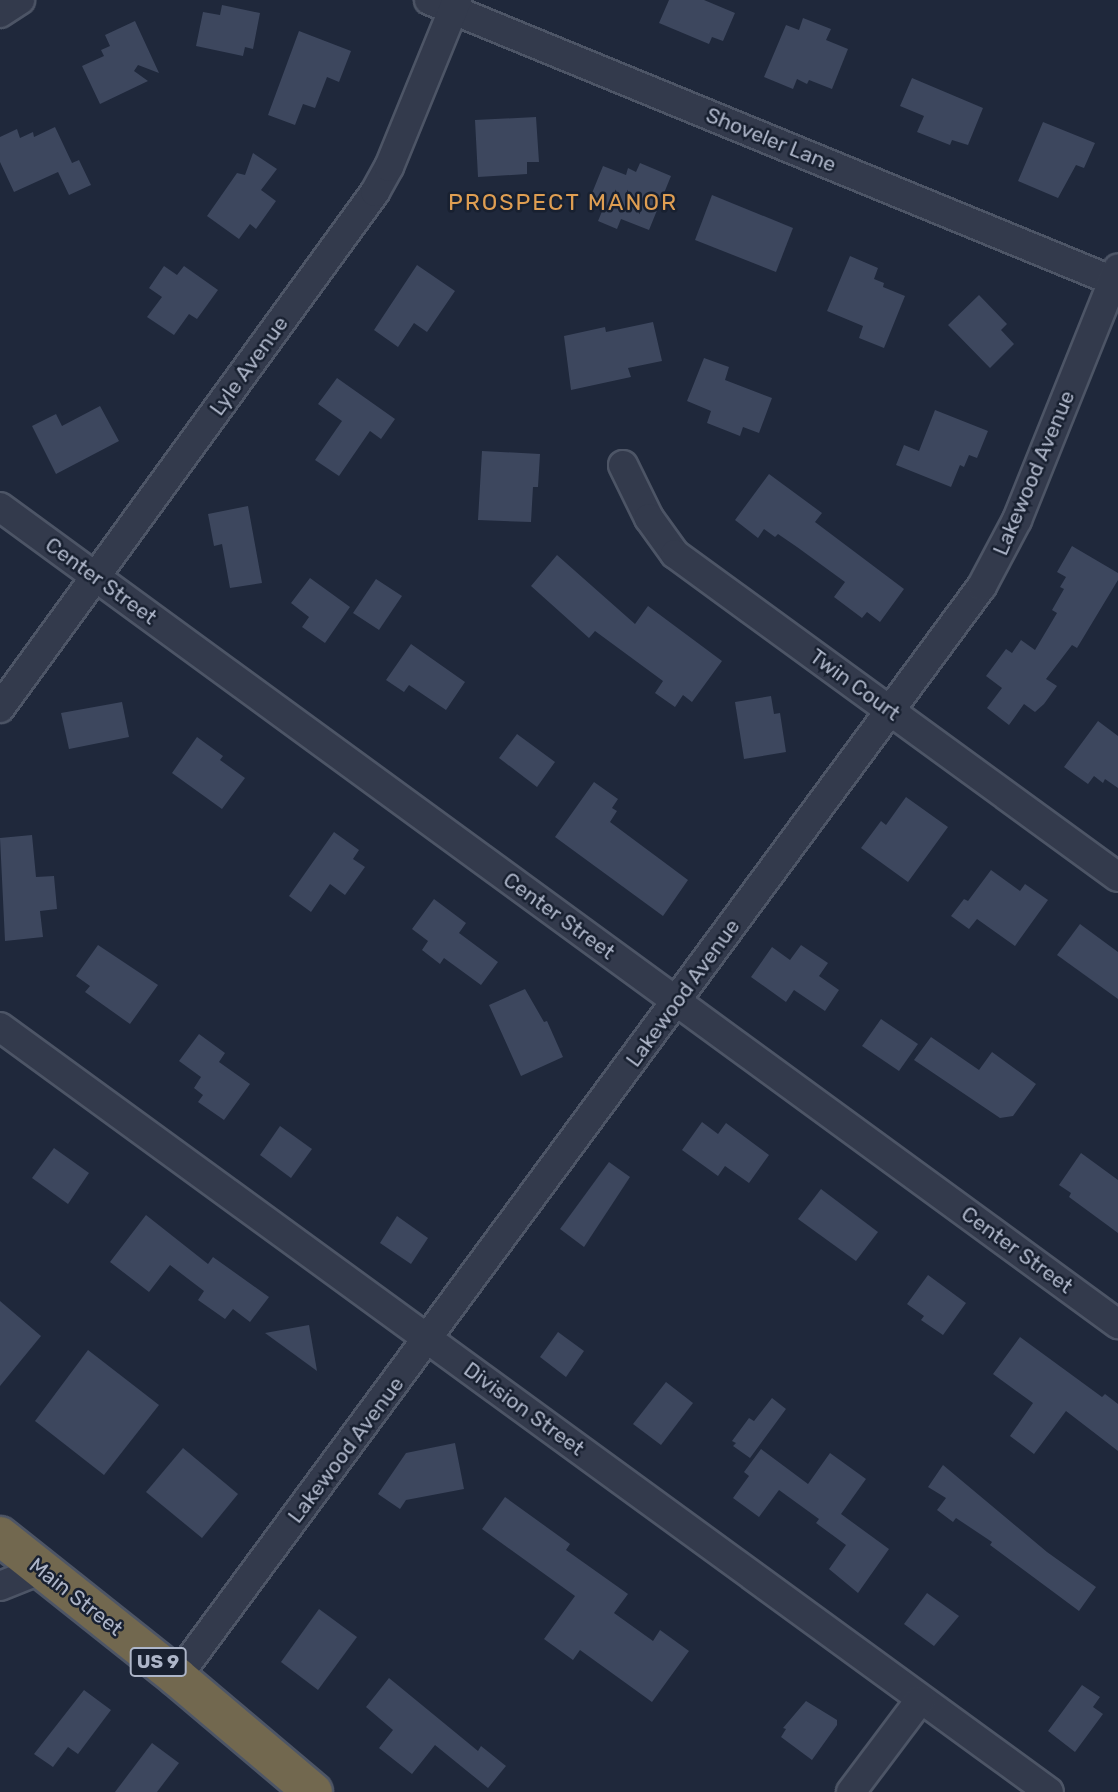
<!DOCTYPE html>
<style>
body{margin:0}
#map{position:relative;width:1118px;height:1792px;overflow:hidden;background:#1f283b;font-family:Rubik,sans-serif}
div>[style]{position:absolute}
.building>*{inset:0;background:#3d475e}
.roads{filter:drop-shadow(2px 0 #4d5566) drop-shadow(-2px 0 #4d5566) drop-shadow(0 2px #4d5566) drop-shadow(0 -2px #4d5566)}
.minor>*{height:28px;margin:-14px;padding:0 14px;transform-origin:14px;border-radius:14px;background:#333a4c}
.highway>*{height:38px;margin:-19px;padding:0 19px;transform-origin:19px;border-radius:19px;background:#72684f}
span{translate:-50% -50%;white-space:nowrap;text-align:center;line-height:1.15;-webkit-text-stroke:5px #182030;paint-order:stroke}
.shield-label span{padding:2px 5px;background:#182030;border:2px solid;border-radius:5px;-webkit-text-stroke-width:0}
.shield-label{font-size:19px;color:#adb5c8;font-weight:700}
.street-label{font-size:21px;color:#adb5c8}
.neighbourhood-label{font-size:23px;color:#df9e52;letter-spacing:2px}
</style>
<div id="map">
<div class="building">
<div style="clip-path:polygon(669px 0,704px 0,735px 13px,723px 41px,712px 37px,709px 44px,659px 23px)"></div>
<div style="clip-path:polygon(222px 5px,260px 13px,253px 49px,245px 47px,243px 56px,196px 46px,203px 12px,220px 15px)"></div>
<div style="clip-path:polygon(803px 18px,831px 29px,826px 40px,848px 49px,832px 89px,809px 80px,807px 84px,797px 79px,793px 89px,764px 77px,786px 25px,799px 30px)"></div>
<div style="clip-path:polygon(135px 21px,159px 73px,138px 65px,134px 71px,148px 81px,100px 104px,82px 66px,104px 56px,101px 50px,110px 46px,105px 35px)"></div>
<div style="clip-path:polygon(299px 31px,351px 51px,339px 82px,327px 77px,315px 108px,303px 104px,295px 125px,268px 115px)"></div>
<div style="clip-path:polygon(912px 78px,983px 108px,968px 145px,952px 140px,950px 145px,917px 132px,924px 116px,900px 106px)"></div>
<div style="clip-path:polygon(536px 117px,539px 162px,527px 162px,527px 174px,478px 177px,475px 120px)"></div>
<div style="clip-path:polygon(1043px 122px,1095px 143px,1084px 168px,1076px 165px,1058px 198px,1018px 181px)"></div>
<div style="clip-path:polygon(55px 127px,72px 163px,79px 160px,91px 185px,69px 195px,58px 172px,14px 192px,0 162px,0 137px,17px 129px,20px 138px,33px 132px,34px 137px)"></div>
<div style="clip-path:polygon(253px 153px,277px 169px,261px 190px,276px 201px,256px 229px,250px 224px,239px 239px,207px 216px,237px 173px,245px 175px)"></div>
<div style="clip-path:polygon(640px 163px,671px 176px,649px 230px,621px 219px,617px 229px,598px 221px,603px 209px,588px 203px,603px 166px,626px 175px,628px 168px,636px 172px)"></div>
<div style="clip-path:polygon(712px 195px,793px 228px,776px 272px,695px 240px)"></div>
<div style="clip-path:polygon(850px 256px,878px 268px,874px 279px,884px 283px,883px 287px,905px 296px,884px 348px,859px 338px,863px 326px,827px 311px)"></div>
<div style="clip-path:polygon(417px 265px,455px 291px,427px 332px,414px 323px,398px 347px,374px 330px)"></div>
<div style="clip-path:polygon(164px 266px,177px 275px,184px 266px,218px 290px,197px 319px,189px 314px,174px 335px,147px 317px,162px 297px,149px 288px)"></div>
<div style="clip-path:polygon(979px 295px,1007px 324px,1001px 330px,1014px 344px,990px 368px,948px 325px)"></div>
<div style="clip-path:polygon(653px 322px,662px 361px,628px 368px,631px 377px,571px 390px,564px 336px,605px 327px,606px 332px)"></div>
<div style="clip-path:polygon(704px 358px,729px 367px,725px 380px,772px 398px,759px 433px,743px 427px,740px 436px,707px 423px,711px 411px,687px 401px)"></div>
<div style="clip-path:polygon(337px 378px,395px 419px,381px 439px,370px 431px,339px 476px,315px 460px,342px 421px,318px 404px)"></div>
<div style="clip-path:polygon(100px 406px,119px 441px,56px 474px,32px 426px,56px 414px,62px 426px)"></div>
<div style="clip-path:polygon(935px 410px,988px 431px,977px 458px,969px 455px,964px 467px,960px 465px,951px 487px,896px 465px,904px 445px,919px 451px)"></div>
<div style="clip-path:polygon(482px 451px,540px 454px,538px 487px,533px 487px,531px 522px,478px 520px)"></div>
<div style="clip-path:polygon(769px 474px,822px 513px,815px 522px,904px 589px,880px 622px,867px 612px,862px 618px,834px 597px,845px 582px,797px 547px,778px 534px,775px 537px,764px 529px,758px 538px,735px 520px)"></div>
<div style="clip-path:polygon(248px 506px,262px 583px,230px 588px,222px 544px,214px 546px,208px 514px)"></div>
<div style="clip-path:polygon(1072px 546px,1118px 573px,1118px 580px,1077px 648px,1072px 645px,1046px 679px,1057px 686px,1044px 704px,1035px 712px,1024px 704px,1009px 725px,987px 708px,1002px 688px,986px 676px,1006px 649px,1012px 653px,1021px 640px,1035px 650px,1057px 613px,1052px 610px,1064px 589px,1060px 587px,1066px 577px,1057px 572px)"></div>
<div style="clip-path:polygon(557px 555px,635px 624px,648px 606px,722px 661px,692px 702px,683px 695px,675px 707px,655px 693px,663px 681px,595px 631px,589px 638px,531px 586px)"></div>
<div style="clip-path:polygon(310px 578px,350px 607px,325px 643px,302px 627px,309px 617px,291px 603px)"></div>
<div style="clip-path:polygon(376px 579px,402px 596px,379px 630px,353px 613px)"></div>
<div style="clip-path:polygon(411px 644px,465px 682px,446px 710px,409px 685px,404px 692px,386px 680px)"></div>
<div style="clip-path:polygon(771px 696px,774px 714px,780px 713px,786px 752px,744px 759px,735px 702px)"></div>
<div style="clip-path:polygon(122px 702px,129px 737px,69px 749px,61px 713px)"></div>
<div style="clip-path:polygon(1098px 721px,1118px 736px,1118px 788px,1105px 779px,1103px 783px,1094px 776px,1088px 784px,1064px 767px)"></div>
<div style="clip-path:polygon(517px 734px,555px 762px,537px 787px,499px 758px)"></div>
<div style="clip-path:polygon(197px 737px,223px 756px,220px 760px,245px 778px,222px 809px,172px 773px)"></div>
<div style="clip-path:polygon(594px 782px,618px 799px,612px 808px,617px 811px,610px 822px,688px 880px,663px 916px,555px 837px)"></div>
<div style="clip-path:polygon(906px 797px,948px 827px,908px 882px,861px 848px,881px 821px,886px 825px)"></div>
<div style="clip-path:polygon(334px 832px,359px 850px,353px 859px,365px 867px,345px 895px,330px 884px,311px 912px,289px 896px)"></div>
<div style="clip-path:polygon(32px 835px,36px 877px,54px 876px,57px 909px,40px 911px,43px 937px,5px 941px,0 838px)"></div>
<div style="clip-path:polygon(991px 870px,1020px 891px,1025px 884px,1048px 900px,1015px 946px,977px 919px,969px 929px,951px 916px,964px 899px,968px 901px)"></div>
<div style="clip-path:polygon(434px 899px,466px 923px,459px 933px,498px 962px,481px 985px,444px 958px,440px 964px,422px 950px,428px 941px,412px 929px)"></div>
<div style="clip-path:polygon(1080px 924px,1118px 952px,1118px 999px,1057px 955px)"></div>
<div style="clip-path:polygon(98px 945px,158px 985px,130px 1024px,85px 992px,90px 986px,76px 976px)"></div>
<div style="clip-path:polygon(801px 945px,828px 963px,819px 976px,839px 990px,825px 1011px,794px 990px,786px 1002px,751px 977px,772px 947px,790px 960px)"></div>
<div style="clip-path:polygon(525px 989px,544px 1022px,547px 1021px,563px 1057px,521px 1076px,489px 1005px)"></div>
<div style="clip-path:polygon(881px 1019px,918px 1044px,899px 1071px,862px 1046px)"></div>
<div style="clip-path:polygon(199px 1034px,225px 1053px,219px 1062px,250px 1084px,224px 1120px,198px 1102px,203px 1095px,194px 1088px,201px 1077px,179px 1061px)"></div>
<div style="clip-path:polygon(931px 1037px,979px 1070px,992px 1052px,1036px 1084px,1013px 1116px,1000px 1118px,914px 1060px)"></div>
<div style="clip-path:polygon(702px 1122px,718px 1134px,726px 1123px,769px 1155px,749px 1183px,725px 1166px,718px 1176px,682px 1150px)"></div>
<div style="clip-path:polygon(280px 1126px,312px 1149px,291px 1178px,260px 1155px)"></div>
<div style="clip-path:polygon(54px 1148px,89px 1173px,68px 1204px,32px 1178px)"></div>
<div style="clip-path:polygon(1081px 1153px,1118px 1180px,1118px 1233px,1069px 1197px,1071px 1193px,1059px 1185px)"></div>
<div style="clip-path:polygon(609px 1162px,630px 1177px,584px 1247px,560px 1229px)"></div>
<div style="clip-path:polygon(821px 1189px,878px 1232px,856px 1261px,798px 1219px)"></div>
<div style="clip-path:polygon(146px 1215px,208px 1264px,213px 1257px,269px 1297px,250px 1322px,233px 1309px,225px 1319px,198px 1300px,204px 1291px,170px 1265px,149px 1292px,110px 1262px)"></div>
<div style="clip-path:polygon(397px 1216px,428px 1238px,411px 1264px,380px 1243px)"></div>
<div style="clip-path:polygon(928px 1275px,966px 1303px,943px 1335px,921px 1320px,924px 1316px,907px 1304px)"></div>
<div style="clip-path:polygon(0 1301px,41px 1336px,0 1386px)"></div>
<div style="clip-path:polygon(309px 1325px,317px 1371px,265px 1333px)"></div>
<div style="clip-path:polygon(558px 1332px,584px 1351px,566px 1377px,540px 1357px)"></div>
<div style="clip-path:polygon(1020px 1337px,1102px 1397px,1105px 1394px,1118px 1404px,1118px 1451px,1066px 1411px,1034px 1454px,1010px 1436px,1033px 1403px,993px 1374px)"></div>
<div style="clip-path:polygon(88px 1350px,159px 1405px,104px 1475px,35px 1421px)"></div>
<div style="clip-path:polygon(666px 1382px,693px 1403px,661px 1445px,633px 1424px)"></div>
<div style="clip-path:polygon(772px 1398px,786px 1409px,750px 1458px,733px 1446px,736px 1443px,732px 1441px,749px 1418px,754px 1421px)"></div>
<div style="clip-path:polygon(455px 1443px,464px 1489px,406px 1500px,400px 1509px,378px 1494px,406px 1453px)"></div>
<div style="clip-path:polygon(183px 1448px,238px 1494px,202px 1538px,146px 1492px)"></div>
<div style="clip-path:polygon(761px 1449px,808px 1484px,830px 1453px,866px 1479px,841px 1514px,889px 1549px,858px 1593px,829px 1569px,846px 1545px,816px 1523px,819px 1519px,779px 1490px,759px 1517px,733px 1498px,749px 1476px,744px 1472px)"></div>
<div style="clip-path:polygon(943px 1465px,1047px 1552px,1096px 1587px,1079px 1611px,990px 1545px,992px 1542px,956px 1518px,953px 1522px,937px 1510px,946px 1498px,928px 1487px)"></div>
<div style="clip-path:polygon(505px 1497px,570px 1544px,566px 1550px,628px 1594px,614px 1613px,653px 1641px,660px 1630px,689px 1651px,652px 1702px,580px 1650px,573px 1660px,544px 1639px,575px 1596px,482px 1529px)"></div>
<div style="clip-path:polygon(927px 1593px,959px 1616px,934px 1646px,904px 1624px)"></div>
<div style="clip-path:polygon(319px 1609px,357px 1637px,318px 1690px,281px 1662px)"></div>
<div style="clip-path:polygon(389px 1678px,478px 1751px,481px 1746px,506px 1766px,488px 1788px,435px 1745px,412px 1774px,379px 1748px,393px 1730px,366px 1707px)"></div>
<div style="clip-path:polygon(1082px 1685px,1100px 1697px,1093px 1707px,1103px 1714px,1075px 1752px,1048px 1731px)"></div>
<div style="clip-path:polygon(84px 1690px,111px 1710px,78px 1754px,68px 1747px,53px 1767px,34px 1754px)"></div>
<div style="clip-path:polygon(806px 1701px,837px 1720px,837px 1725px,812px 1760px,781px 1737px,786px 1729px,783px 1728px)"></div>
<div style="clip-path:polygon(152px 1743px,179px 1763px,157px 1792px,115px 1792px)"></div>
</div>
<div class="roads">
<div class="minor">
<div style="left:429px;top:0;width:739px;rotate:22.33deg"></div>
<div style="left:0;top:13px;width:24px;rotate:-33deg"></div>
<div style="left:623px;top:465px;width:59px;rotate:63.9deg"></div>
<div style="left:649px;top:518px;width:44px;rotate:54.2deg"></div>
<div style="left:675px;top:554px;width:548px;rotate:36.1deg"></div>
<div style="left:0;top:507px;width:1385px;rotate:36.16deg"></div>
<div style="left:0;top:708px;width:638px;rotate:-53.99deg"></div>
<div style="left:375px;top:192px;width:29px;rotate:-61deg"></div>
<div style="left:389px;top:167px;width:180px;rotate:-67.8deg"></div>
<div style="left:0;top:1027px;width:1298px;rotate:36.1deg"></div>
<div style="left:0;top:1586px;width:43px;rotate:-21.8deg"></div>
<div style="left:177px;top:1677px;width:1356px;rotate:-53.58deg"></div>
<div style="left:982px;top:586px;width:75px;rotate:-62.1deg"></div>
<div style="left:1017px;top:520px;width:271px;rotate:-68.1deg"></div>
<div style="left:851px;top:1792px;width:115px;rotate:-53.1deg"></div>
</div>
<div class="highway">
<div style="left:0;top:1536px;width:226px;rotate:38.5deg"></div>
<div style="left:177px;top:1677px;width:178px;rotate:40.2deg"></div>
</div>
</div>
<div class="shield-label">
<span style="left:158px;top:1662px">US 9</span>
</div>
<div class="street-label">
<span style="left:771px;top:140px;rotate:22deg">Shoveler Lane</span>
<span style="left:249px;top:366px;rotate:-54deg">Lyle Avenue</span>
<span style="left:1034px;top:473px;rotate:-67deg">Lakewood Avenue</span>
<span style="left:101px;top:581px;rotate:36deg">Center Street</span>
<span style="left:855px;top:685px;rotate:36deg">Twin Court</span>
<span style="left:559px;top:916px;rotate:36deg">Center Street</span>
<span style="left:683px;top:993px;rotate:-54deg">Lakewood Avenue</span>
<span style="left:1017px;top:1250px;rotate:36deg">Center Street</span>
<span style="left:524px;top:1409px;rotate:36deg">Division Street</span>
<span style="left:346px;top:1450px;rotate:-53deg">Lakewood Avenue</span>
<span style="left:76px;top:1597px;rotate:38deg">Main Street</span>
</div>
<div class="neighbourhood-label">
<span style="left:563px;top:202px">PROSPECT MANOR</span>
</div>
</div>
